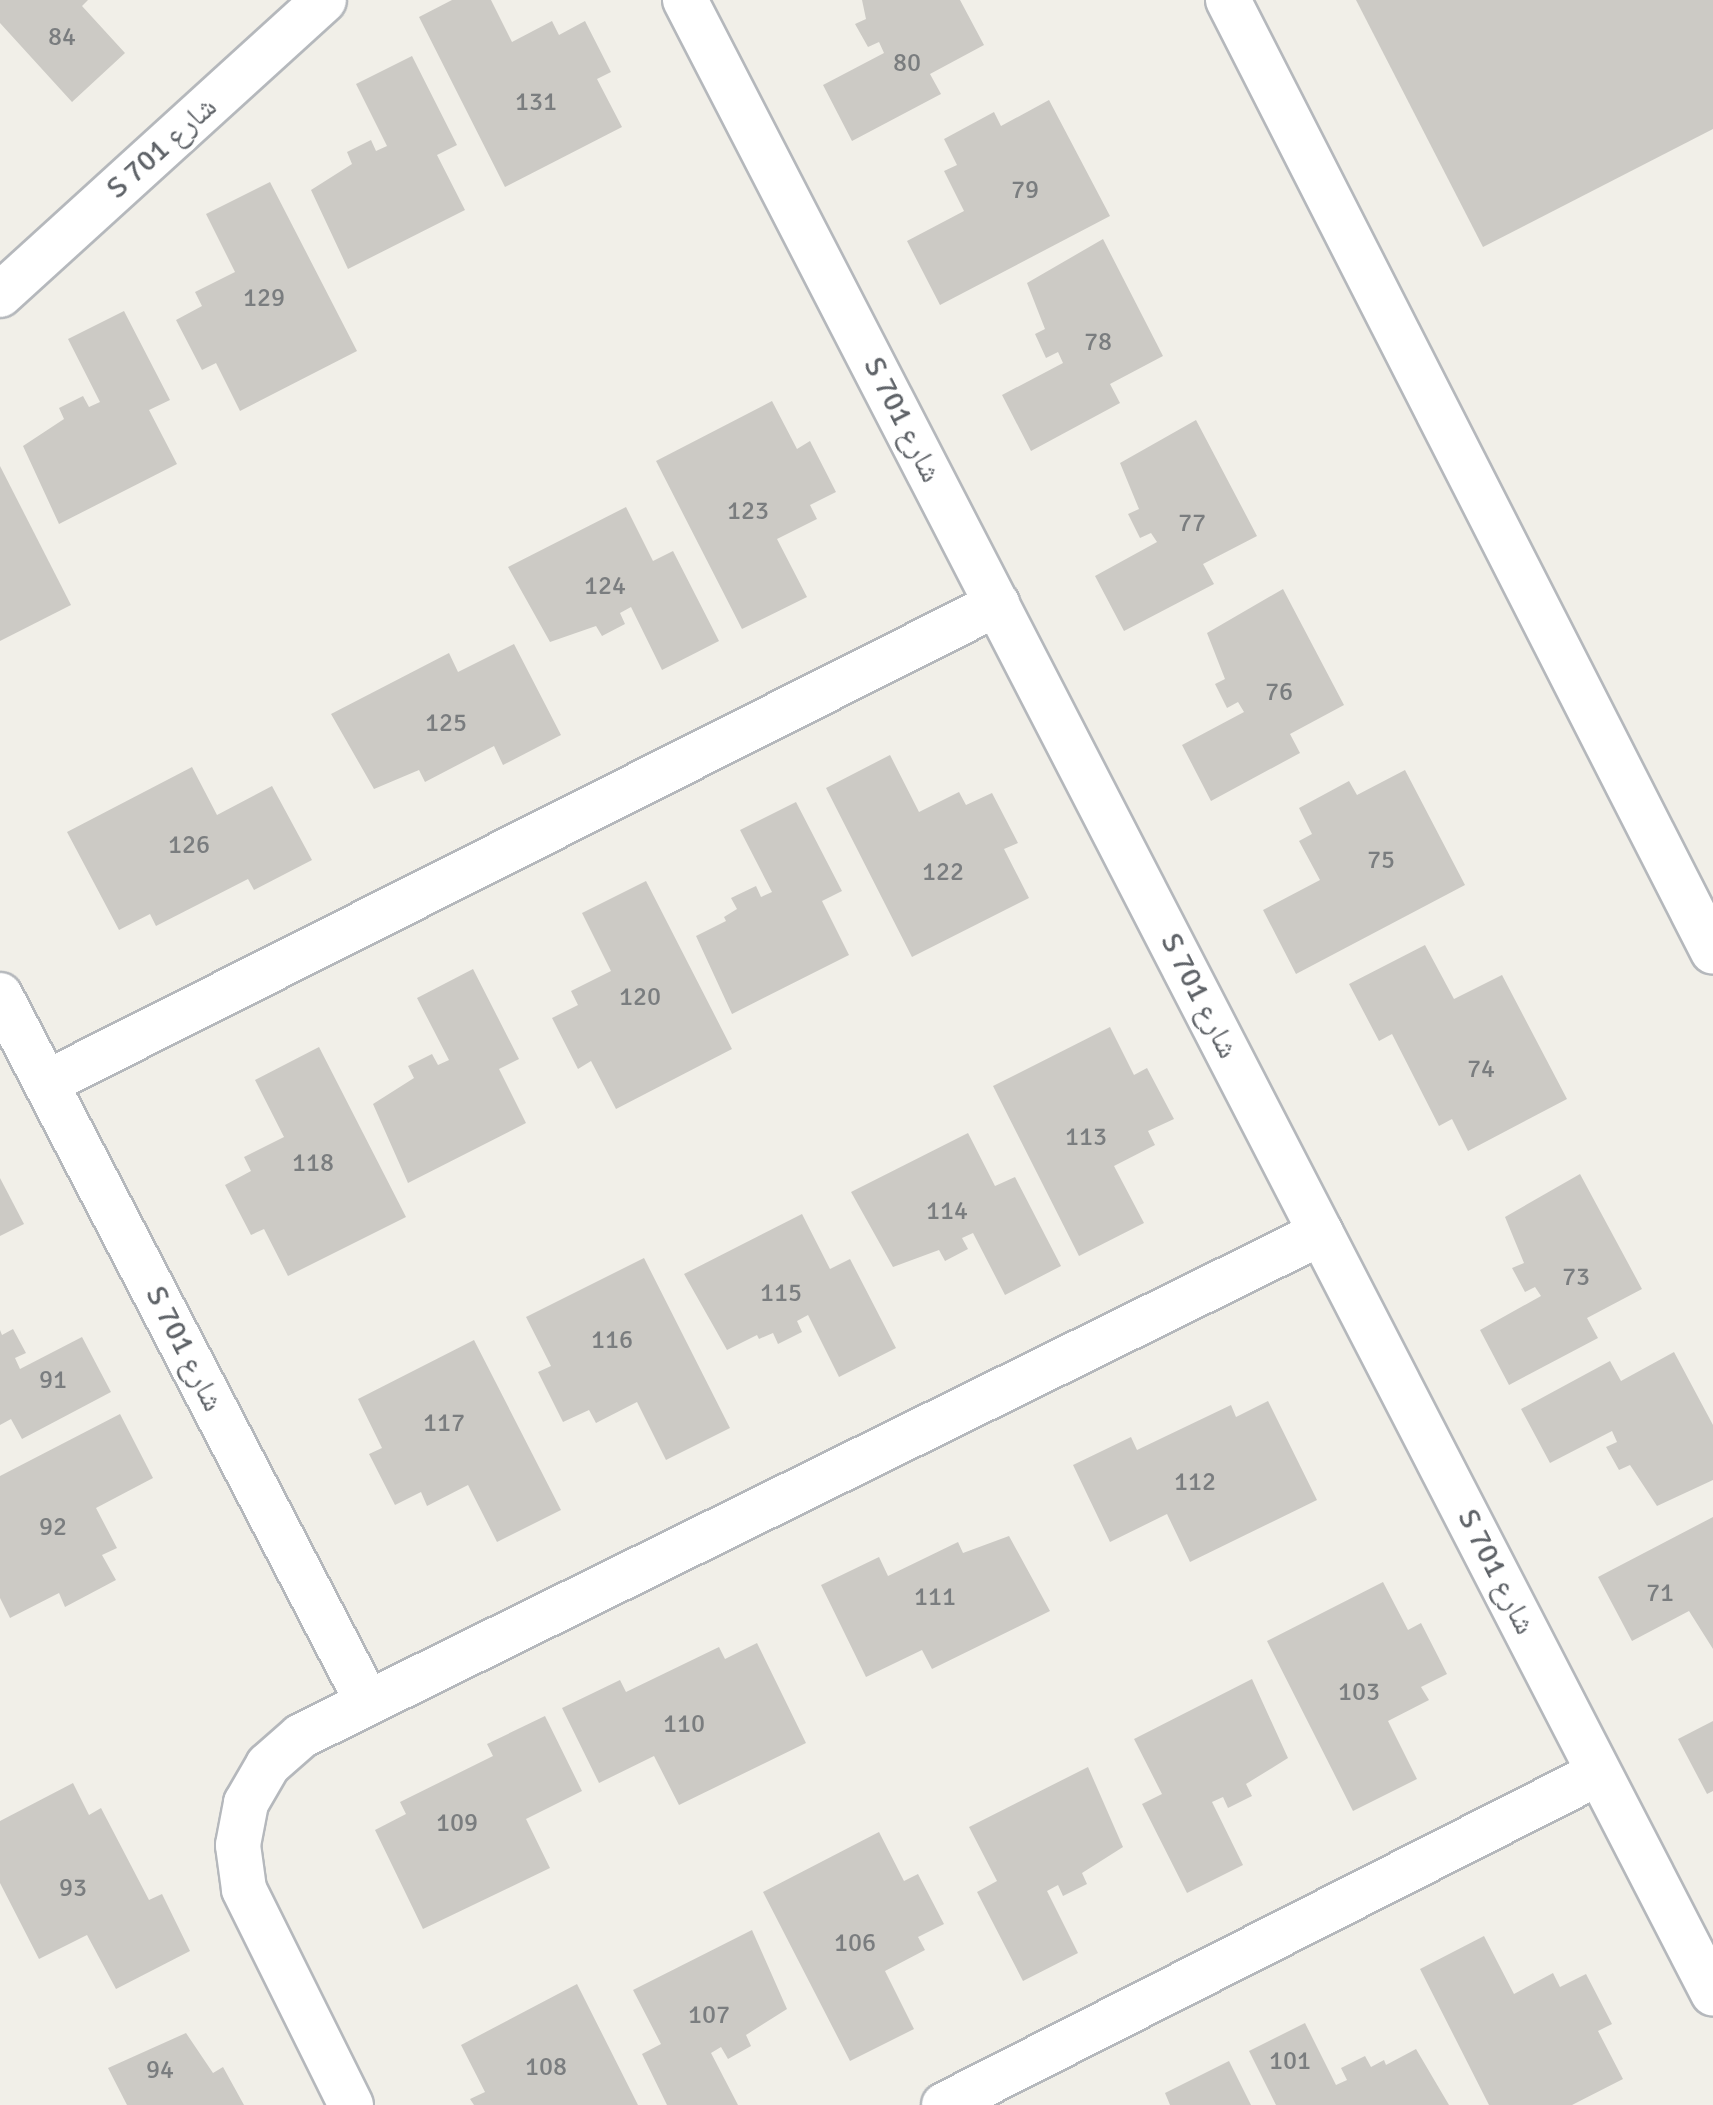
<!DOCTYPE html>
<meta charset="utf-8">
<style>
body{margin:0}
#map{position:relative;width:1713px;height:2105px;overflow:hidden;background:#f1efe8;font-family:Signika,"Noto Naskh Arabic",sans-serif}
div>[style]{position:absolute}
.building>*{inset:0;background:#cccac5}
.roads{filter:drop-shadow(2px 0 #b5b8bc) drop-shadow(-2px 0 #b5b8bc) drop-shadow(0 2px #b5b8bc) drop-shadow(0 -2px #b5b8bc)}
.minor>*{height:44px;margin:-22px;padding:0 22px;transform-origin:22px;border-radius:22px;background:#fff}
span{translate:-50% -50%;white-space:nowrap;text-align:center;line-height:1.15;-webkit-text-stroke:8px #fff;paint-order:stroke}
.number-label{font-size:26px;color:#7a7d7f}
.number-label span{-webkit-text-stroke-width:0}
.street-label{font-size:30px;color:#5f6368}
</style>
<div id="map">
<div class="building">
<div style="clip-path:polygon(0 0,88px 0,82px 6px,125px 53px,72px 102px,0 23px)"></div>
<div style="clip-path:polygon(452px 0,491px 0,512px 42px,552px 21px,559px 35px,585px 21px,611px 72px,597px 79px,622px 127px,505px 187px,419px 17px)"></div>
<div style="clip-path:polygon(862px 0,960px 0,984px 45px,930px 74px,941px 94px,852px 141px,823px 85px,884px 53px,879px 42px,868px 47px,855px 24px,866px 19px)"></div>
<div style="clip-path:polygon(1356px 0,1713px 0,1713px 129px,1483px 247px)"></div>
<div style="clip-path:polygon(412px 56px,457px 145px,437px 155px,465px 210px,348px 269px,311px 190px,352px 164px,347px 152px,371px 140px,376px 151px,387px 146px,356px 84px)"></div>
<div style="clip-path:polygon(1049px 100px,1110px 216px,940px 305px,907px 241px,964px 211px,944px 171px,957px 165px,944px 139px,994px 112px,1001px 126px)"></div>
<div style="clip-path:polygon(270px 182px,357px 351px,240px 411px,216px 363px,202px 370px,176px 320px,202px 306px,195px 292px,235px 272px,206px 214px)"></div>
<div style="clip-path:polygon(1103px 239px,1163px 356px,1110px 384px,1120px 403px,1031px 451px,1002px 395px,1063px 363px,1058px 352px,1046px 358px,1035px 334px,1045px 329px,1027px 283px)"></div>
<div style="clip-path:polygon(124px 311px,170px 400px,149px 410px,177px 464px,59px 524px,23px 446px,64px 419px,59px 408px,83px 396px,89px 407px,100px 402px,68px 339px)"></div>
<div style="clip-path:polygon(772px 401px,797px 449px,810px 441px,836px 492px,810px 505px,817px 519px,777px 539px,807px 597px,742px 629px,656px 461px)"></div>
<div style="clip-path:polygon(1196px 420px,1257px 536px,1203px 564px,1214px 584px,1124px 631px,1095px 576px,1157px 542px,1151px 533px,1140px 538px,1128px 514px,1139px 509px,1120px 463px)"></div>
<div style="clip-path:polygon(0 466px,71px 605px,0 641px)"></div>
<div style="clip-path:polygon(626px 507px,653px 561px,673px 551px,719px 641px,662px 670px,631px 607px,620px 613px,625px 624px,602px 636px,596px 626px,550px 642px,508px 567px)"></div>
<div style="clip-path:polygon(1283px 589px,1344px 705px,1290px 734px,1300px 753px,1211px 801px,1182px 745px,1244px 712px,1238px 702px,1227px 708px,1215px 684px,1225px 679px,1207px 633px)"></div>
<div style="clip-path:polygon(514px 644px,561px 735px,503px 765px,494px 746px,425px 782px,419px 770px,374px 789px,331px 714px,449px 653px,458px 672px)"></div>
<div style="clip-path:polygon(890px 755px,919px 812px,959px 792px,966px 805px,992px 793px,1018px 843px,1004px 849px,1029px 898px,912px 957px,826px 788px)"></div>
<div style="clip-path:polygon(192px 767px,217px 815px,272px 786px,312px 860px,254px 890px,248px 879px,156px 926px,150px 914px,119px 930px,67px 832px)"></div>
<div style="clip-path:polygon(1405px 770px,1465px 885px,1296px 974px,1263px 910px,1320px 880px,1299px 841px,1312px 834px,1299px 808px,1349px 781px,1357px 795px)"></div>
<div style="clip-path:polygon(796px 802px,842px 891px,822px 901px,849px 955px,732px 1014px,696px 936px,726px 921px,724px 917px,737px 909px,731px 898px,756px 886px,761px 897px,772px 892px,740px 830px)"></div>
<div style="clip-path:polygon(646px 881px,732px 1049px,616px 1109px,591px 1061px,578px 1069px,552px 1018px,578px 1005px,571px 991px,611px 971px,582px 913px)"></div>
<div style="clip-path:polygon(1425px 945px,1454px 999px,1502px 975px,1567px 1099px,1468px 1151px,1452px 1119px,1439px 1126px,1392px 1034px,1379px 1041px,1349px 984px)"></div>
<div style="clip-path:polygon(473px 969px,519px 1059px,499px 1069px,526px 1123px,408px 1183px,373px 1104px,414px 1078px,408px 1066px,432px 1054px,438px 1065px,449px 1060px,417px 998px)"></div>
<div style="clip-path:polygon(1110px 1027px,1134px 1075px,1147px 1068px,1174px 1119px,1148px 1131px,1155px 1145px,1114px 1166px,1144px 1223px,1079px 1256px,993px 1086px)"></div>
<div style="clip-path:polygon(319px 1047px,406px 1217px,288px 1276px,264px 1229px,251px 1235px,225px 1185px,251px 1171px,244px 1157px,284px 1137px,255px 1080px)"></div>
<div style="clip-path:polygon(968px 1133px,995px 1186px,1015px 1177px,1061px 1266px,1005px 1295px,973px 1233px,962px 1238px,968px 1249px,945px 1261px,939px 1250px,893px 1267px,851px 1192px)"></div>
<div style="clip-path:polygon(1580px 1174px,1642px 1289px,1587px 1318px,1598px 1338px,1509px 1385px,1480px 1330px,1541px 1296px,1535px 1287px,1525px 1292px,1512px 1268px,1524px 1263px,1505px 1217px)"></div>
<div style="clip-path:polygon(0 1178px,24px 1224px,0 1236px)"></div>
<div style="clip-path:polygon(802px 1214px,830px 1269px,850px 1259px,896px 1348px,839px 1377px,808px 1315px,797px 1321px,802px 1332px,778px 1344px,773px 1333px,759px 1339px,757px 1335px,727px 1350px,684px 1274px)"></div>
<div style="clip-path:polygon(644px 1258px,730px 1428px,666px 1460px,637px 1402px,596px 1423px,589px 1410px,563px 1422px,538px 1372px,551px 1366px,526px 1317px)"></div>
<div style="clip-path:polygon(13px 1329px,26px 1353px,15px 1358px,20px 1369px,82px 1337px,111px 1392px,22px 1439px,11px 1419px,0 1425px,0 1330px,2px 1335px)"></div>
<div style="clip-path:polygon(474px 1340px,561px 1510px,497px 1542px,468px 1485px,427px 1506px,421px 1492px,395px 1505px,369px 1454px,382px 1448px,358px 1399px)"></div>
<div style="clip-path:polygon(1674px 1352px,1713px 1425px,1713px 1480px,1657px 1506px,1630px 1465px,1619px 1470px,1606px 1447px,1617px 1442px,1612px 1431px,1550px 1463px,1521px 1409px,1610px 1361px,1621px 1381px)"></div>
<div style="clip-path:polygon(1268px 1401px,1317px 1500px,1190px 1562px,1167px 1514px,1110px 1542px,1073px 1465px,1131px 1437px,1137px 1450px,1231px 1405px,1236px 1417px)"></div>
<div style="clip-path:polygon(120px 1414px,153px 1478px,96px 1508px,117px 1548px,102px 1555px,116px 1580px,65px 1607px,59px 1593px,10px 1618px,0 1598px,0 1476px)"></div>
<div style="clip-path:polygon(1713px 1517px,1713px 1649px,1689px 1611px,1632px 1641px,1598px 1577px)"></div>
<div style="clip-path:polygon(1009px 1536px,1050px 1611px,932px 1669px,922px 1650px,866px 1677px,821px 1585px,879px 1557px,888px 1576px,958px 1542px,963px 1553px)"></div>
<div style="clip-path:polygon(1383px 1582px,1408px 1630px,1421px 1623px,1447px 1674px,1421px 1687px,1429px 1700px,1388px 1721px,1417px 1779px,1353px 1811px,1267px 1641px)"></div>
<div style="clip-path:polygon(757px 1643px,806px 1743px,679px 1805px,654px 1756px,599px 1783px,562px 1708px,620px 1680px,626px 1692px,719px 1647px,725px 1659px)"></div>
<div style="clip-path:polygon(1252px 1679px,1288px 1758px,1246px 1784px,1252px 1796px,1228px 1808px,1223px 1797px,1212px 1802px,1243px 1865px,1187px 1893px,1142px 1804px,1162px 1794px,1134px 1739px)"></div>
<div style="clip-path:polygon(545px 1716px,582px 1791px,526px 1819px,550px 1868px,423px 1929px,375px 1830px,406px 1814px,400px 1802px,493px 1756px,487px 1744px)"></div>
<div style="clip-path:polygon(1713px 1721px,1713px 1791px,1707px 1794px,1678px 1739px)"></div>
<div style="clip-path:polygon(1088px 1767px,1123px 1847px,1082px 1873px,1087px 1884px,1063px 1896px,1058px 1885px,1047px 1891px,1078px 1953px,1023px 1981px,977px 1892px,997px 1881px,969px 1827px)"></div>
<div style="clip-path:polygon(73px 1783px,89px 1815px,101px 1808px,149px 1900px,162px 1894px,190px 1951px,116px 1989px,87px 1935px,39px 1959px,0 1883px,0 1821px)"></div>
<div style="clip-path:polygon(879px 1832px,904px 1881px,918px 1874px,944px 1924px,918px 1937px,925px 1950px,885px 1971px,914px 2029px,850px 2061px,763px 1892px)"></div>
<div style="clip-path:polygon(752px 1930px,787px 2009px,746px 2035px,751px 2046px,728px 2059px,721px 2047px,711px 2053px,738px 2105px,667px 2105px,642px 2054px,661px 2044px,633px 1990px)"></div>
<div style="clip-path:polygon(1484px 1936px,1514px 1994px,1553px 1973px,1560px 1987px,1586px 1974px,1612px 2024px,1598px 2031px,1623px 2079px,1572px 2105px,1489px 2105px,1420px 1969px)"></div>
<div style="clip-path:polygon(577px 1984px,638px 2105px,474px 2105px,470px 2099px,485px 2092px,461px 2045px)"></div>
<div style="clip-path:polygon(1305px 2023px,1336px 2085px,1347px 2080px,1341px 2068px,1365px 2056px,1371px 2067px,1384px 2060px,1386px 2065px,1416px 2049px,1449px 2105px,1276px 2105px,1249px 2051px)"></div>
<div style="clip-path:polygon(186px 2033px,213px 2073px,223px 2067px,244px 2105px,127px 2105px,108px 2068px)"></div>
<div style="clip-path:polygon(1229px 2061px,1251px 2105px,1170px 2105px,1165px 2093px)"></div>
</div>
<div class="roads">
<div class="minor">
<div style="left:685px;top:0;width:2243px;rotate:62.72deg"></div>
<div style="left:1228px;top:0;width:1068px;rotate:63deg"></div>
<div style="left:0;top:295px;width:438px;rotate:-42.3deg"></div>
<div style="left:0;top:995px;width:798px;rotate:62.54deg"></div>
<div style="left:46px;top:1083px;width:1065px;rotate:-26.73deg"></div>
<div style="left:351px;top:2105px;width:241px;rotate:-116.4deg"></div>
<div style="left:244px;top:1889px;width:44px;rotate:-97.8deg"></div>
<div style="left:238px;top:1845px;width:43px;rotate:-79.2deg"></div>
<div style="left:246px;top:1803px;width:44px;rotate:-59.9deg"></div>
<div style="left:268px;top:1765px;width:44px;rotate:-41.3deg"></div>
<div style="left:301px;top:1736px;width:1137px;rotate:-26.25deg"></div>
<div style="left:944px;top:2105px;width:734px;rotate:-26.88deg"></div>
</div>
</div>
<div class="number-label">
<span style="left:62px;top:38px">84</span>
<span style="left:907px;top:64px">80</span>
<span style="left:536px;top:103px">131</span>
<span style="left:1025px;top:191px">79</span>
<span style="left:264px;top:299px">129</span>
<span style="left:1098px;top:343px">78</span>
<span style="left:748px;top:512px">123</span>
<span style="left:1192px;top:524px">77</span>
<span style="left:605px;top:587px">124</span>
<span style="left:1279px;top:693px">76</span>
<span style="left:446px;top:724px">125</span>
<span style="left:189px;top:846px">126</span>
<span style="left:1381px;top:861px">75</span>
<span style="left:943px;top:873px">122</span>
<span style="left:640px;top:998px">120</span>
<span style="left:1481px;top:1070px">74</span>
<span style="left:1086px;top:1138px">113</span>
<span style="left:313px;top:1164px">118</span>
<span style="left:947px;top:1212px">114</span>
<span style="left:1576px;top:1278px">73</span>
<span style="left:781px;top:1294px">115</span>
<span style="left:612px;top:1341px">116</span>
<span style="left:53px;top:1381px">91</span>
<span style="left:444px;top:1424px">117</span>
<span style="left:1195px;top:1483px">112</span>
<span style="left:53px;top:1528px">92</span>
<span style="left:1660px;top:1594px">71</span>
<span style="left:935px;top:1598px">111</span>
<span style="left:1359px;top:1693px">103</span>
<span style="left:684px;top:1725px">110</span>
<span style="left:457px;top:1824px">109</span>
<span style="left:73px;top:1889px">93</span>
<span style="left:855px;top:1944px">106</span>
<span style="left:709px;top:2016px">107</span>
<span style="left:1290px;top:2062px">101</span>
<span style="left:546px;top:2068px">108</span>
<span style="left:160px;top:2071px">94</span>
</div>
<div class="street-label">
<span style="left:162px;top:148px;rotate:-42deg">S 701 شارع</span>
<span style="left:902px;top:420px;rotate:63deg">S 701 شارع</span>
<span style="left:1199px;top:996px;rotate:63deg">S 701 شارع</span>
<span style="left:184px;top:1349px;rotate:63deg">S 701 شارع</span>
<span style="left:1496px;top:1572px;rotate:63deg">S 701 شارع</span>
</div>
</div>
